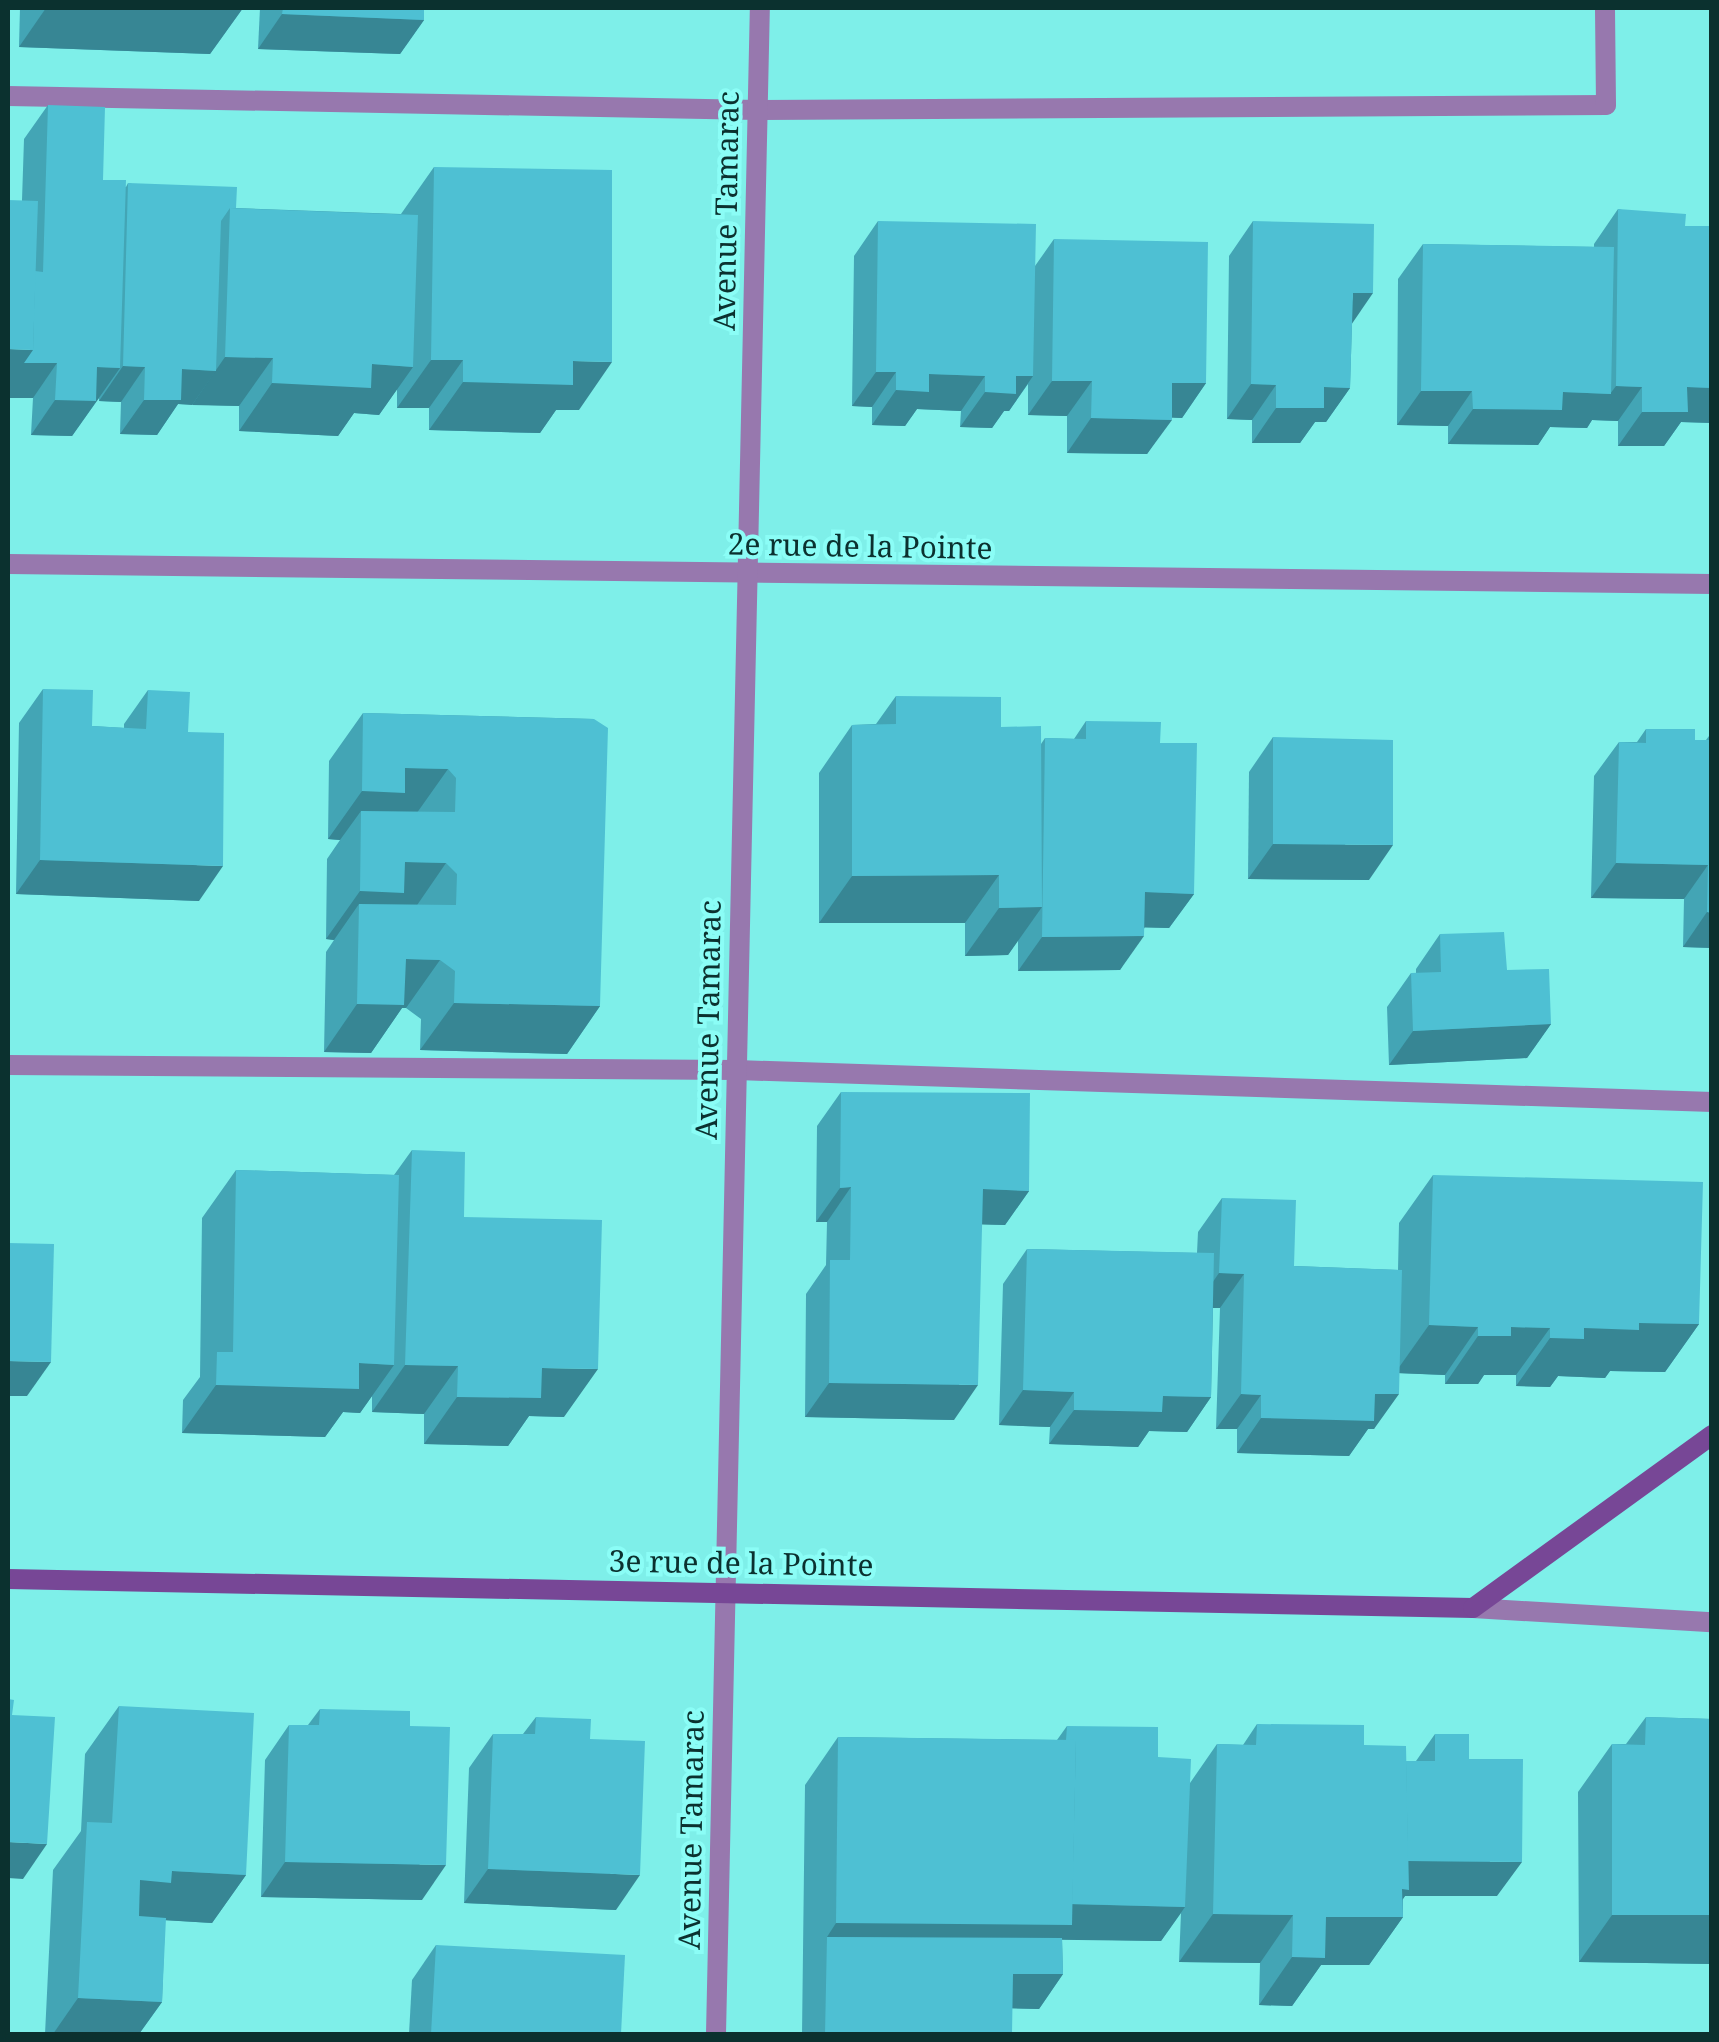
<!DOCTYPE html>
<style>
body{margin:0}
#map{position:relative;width:1719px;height:2042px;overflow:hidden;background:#7eefe9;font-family:"Noto Serif",serif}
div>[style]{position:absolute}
.lane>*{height:20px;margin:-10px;padding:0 10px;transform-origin:10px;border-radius:10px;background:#9778ae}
.street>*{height:20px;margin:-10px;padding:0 10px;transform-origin:10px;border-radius:10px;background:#9778ae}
.secondary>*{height:20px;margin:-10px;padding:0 10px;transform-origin:10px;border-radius:10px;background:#774796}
.wall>*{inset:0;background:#43a5b5}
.shaded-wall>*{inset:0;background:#378694}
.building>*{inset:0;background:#4ec0d3}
span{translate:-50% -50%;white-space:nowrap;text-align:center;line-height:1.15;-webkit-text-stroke:8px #8bfdf6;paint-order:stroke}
.street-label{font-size:30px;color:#0b312f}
.frame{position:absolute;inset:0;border:10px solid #0b312f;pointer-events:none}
</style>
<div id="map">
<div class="lane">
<div style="left:8px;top:96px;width:750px;rotate:1.07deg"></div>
<div style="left:758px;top:110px;width:848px;rotate:-0.34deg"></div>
<div style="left:1606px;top:105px;width:97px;rotate:-90.6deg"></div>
<div style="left:8px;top:1065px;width:729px;rotate:0.39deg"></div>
<div style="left:737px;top:1070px;width:976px;rotate:1.88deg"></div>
</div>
<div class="street">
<div style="left:8px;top:564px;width:1704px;rotate:0.67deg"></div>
<div style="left:1473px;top:1608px;width:239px;rotate:3.4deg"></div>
<div style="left:716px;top:2034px;width:2026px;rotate:-88.76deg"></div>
</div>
<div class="secondary">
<div style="left:8px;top:1579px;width:1465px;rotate:1.13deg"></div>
<div style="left:1473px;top:1608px;width:295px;rotate:-35.9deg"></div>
</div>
<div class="wall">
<div style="clip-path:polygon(20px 8px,243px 8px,210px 54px,19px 47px)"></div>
<div style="clip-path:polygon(260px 8px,424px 8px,424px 20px,400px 54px,258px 49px)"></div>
<div style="clip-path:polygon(48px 105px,103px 180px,126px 187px,128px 183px,236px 208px,401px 214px,434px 167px,579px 410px,556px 410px,540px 433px,429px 430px,429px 408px,397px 408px,397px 389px,379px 415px,354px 413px,338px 436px,239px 431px,239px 406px,178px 404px,157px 435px,120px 434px,121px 402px,99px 401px,99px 398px,72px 436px,31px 435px,33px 398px,22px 200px,24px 139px)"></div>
<div style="clip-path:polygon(1618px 209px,1685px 226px,1712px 226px,1712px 423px,1681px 422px,1664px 446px,1618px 446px,1618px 421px,1592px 420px,1587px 428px,1550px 427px,1538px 445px,1448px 444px,1448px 426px,1397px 425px,1398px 279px,1423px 244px,1594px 247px,1594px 244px)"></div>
<div style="clip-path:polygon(878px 221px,1035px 266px,1054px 239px,1206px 383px,1182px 418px,1172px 417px,1147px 454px,1067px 453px,1067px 416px,1028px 415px,1028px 384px,1009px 411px,1004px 411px,992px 428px,960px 427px,961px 411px,917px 409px,905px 426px,872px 425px,872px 407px,852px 406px,854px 256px)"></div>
<div style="clip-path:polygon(1253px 221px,1352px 323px,1350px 388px,1326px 422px,1315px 422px,1300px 443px,1252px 443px,1252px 420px,1227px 419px,1229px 256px)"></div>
<div style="clip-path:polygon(43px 689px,92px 726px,124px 728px,124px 724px,148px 690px,188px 732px,199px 901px,16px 894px,19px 723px)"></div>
<div style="clip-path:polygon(896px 696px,1041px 744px,1045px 738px,1074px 739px,1086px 721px,1160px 743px,1194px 894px,1169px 928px,1145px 927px,1120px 970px,1018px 971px,1018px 940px,1008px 955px,965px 956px,965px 923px,819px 923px,819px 773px,852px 725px,876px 724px)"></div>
<div style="clip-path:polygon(363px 713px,594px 719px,600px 1006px,567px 1054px,420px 1050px,421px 1019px,406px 1008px,402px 1008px,371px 1053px,324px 1052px,326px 952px,334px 940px,326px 939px,327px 859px,340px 840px,328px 839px,329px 761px)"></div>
<div style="clip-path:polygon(1646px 729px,1695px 740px,1706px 740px,1712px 732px,1712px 948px,1683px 947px,1684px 899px,1591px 898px,1594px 776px,1619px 742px,1637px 742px)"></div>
<div style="clip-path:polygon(1273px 737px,1369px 880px,1248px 879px,1249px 772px)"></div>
<div style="clip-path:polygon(1440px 934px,1507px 970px,1551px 1024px,1527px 1058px,1389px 1065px,1387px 1007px,1411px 973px,1416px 973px,1416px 969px)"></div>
<div style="clip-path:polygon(841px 1092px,1029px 1191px,1005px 1225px,982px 1224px,954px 1420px,805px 1417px,806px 1294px,826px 1265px,827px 1222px,816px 1222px,817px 1126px)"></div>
<div style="clip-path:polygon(412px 1150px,464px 1217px,564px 1417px,529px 1416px,508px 1446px,424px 1444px,424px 1414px,372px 1412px,372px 1396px,360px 1413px,343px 1412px,325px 1437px,182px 1433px,183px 1400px,200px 1377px,202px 1218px,236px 1170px,394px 1175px)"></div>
<div style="clip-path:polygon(1433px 1175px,1699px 1324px,1665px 1372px,1610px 1371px,1605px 1378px,1558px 1376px,1550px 1387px,1516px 1386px,1516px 1375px,1484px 1375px,1478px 1384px,1445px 1384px,1445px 1375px,1399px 1373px,1374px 1429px,1368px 1429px,1349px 1456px,1237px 1453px,1237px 1429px,1216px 1429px,1220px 1308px,1213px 1308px,1211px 1397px,1187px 1432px,1149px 1431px,1138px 1447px,1049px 1444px,1050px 1427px,999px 1425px,1003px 1284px,1027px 1249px,1197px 1253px,1198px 1232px,1222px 1198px,1294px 1266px,1398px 1270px,1399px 1223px)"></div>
<div style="clip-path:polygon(119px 1706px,246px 1875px,212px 1923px,165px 1920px,162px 2002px,139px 2034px,45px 2034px,53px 1870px,81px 1831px,85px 1754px)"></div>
<div style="clip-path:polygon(320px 1709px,410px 1726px,422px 1900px,261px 1897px,265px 1760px,289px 1725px,308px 1725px)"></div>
<div style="clip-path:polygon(536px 1717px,590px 1739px,616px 1910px,464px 1903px,469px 1768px,493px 1734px,523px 1734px)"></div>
<div style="clip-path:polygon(1646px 1717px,1712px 1719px,1712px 1964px,1579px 1962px,1578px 1792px,1612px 1744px,1626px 1744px)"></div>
<div style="clip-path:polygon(1257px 1724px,1364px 1745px,1406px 1761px,1416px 1761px,1435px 1734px,1469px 1759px,1497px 1896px,1405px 1896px,1403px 1899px,1403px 1917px,1369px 1965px,1321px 1965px,1292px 2006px,1259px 2005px,1260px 1963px,1179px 1962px,1181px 1913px,1161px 1941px,1062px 1939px,1063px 1974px,1039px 2009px,1012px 2008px,1012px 2034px,802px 2034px,805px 1785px,838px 1737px,1057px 1740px,1067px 1726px,1158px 1757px,1190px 1783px,1217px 1744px,1243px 1745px)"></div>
<div style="clip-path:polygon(436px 1945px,621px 2034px,409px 2034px,412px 1980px)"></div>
</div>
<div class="shaded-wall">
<div style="clip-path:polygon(46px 8px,243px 8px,210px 54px,19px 47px)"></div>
<div style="clip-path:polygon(282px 14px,424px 20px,400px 54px,258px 49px)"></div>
<div style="clip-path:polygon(1353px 293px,1373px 293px,1349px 328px)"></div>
<div style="clip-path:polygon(8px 349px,33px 350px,57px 363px,33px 398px,8px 398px)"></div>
<div style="clip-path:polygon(225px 357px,273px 358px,239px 406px,192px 405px)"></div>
<div style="clip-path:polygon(431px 360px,463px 360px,429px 408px,397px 408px)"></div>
<div style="clip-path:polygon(573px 361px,612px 362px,579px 410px,556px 410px,540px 433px,429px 430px,463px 382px)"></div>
<div style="clip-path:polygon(372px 364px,413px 367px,379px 415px,354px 413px,338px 436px,239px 431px,272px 383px)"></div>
<div style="clip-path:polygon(123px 366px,145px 367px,121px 402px,99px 401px)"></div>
<div style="clip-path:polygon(97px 367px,120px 368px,72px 436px,31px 435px,55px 400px)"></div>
<div style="clip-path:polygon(182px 369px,216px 371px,192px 405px,178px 404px,157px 435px,120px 434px,144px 400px)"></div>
<div style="clip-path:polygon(876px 372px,896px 372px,872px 407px,852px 406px)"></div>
<div style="clip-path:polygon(929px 374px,985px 376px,961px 411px,917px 409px,905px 426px,872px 425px,896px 390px)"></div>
<div style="clip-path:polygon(1016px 376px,1033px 376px,1009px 411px,1004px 411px,992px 428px,960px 427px,985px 392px)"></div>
<div style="clip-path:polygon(1052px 381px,1092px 381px,1067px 416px,1028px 415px)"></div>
<div style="clip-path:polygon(1172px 383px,1206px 383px,1182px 418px,1148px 417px)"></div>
<div style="clip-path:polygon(1251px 384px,1276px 385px,1252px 420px,1227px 419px)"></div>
<div style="clip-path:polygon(1616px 386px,1642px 387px,1618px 421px,1592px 420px,1587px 428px,1550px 427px,1538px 445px,1448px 444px,1473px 409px,1563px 392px,1610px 394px)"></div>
<div style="clip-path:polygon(1324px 387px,1350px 388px,1326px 422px,1315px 422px,1300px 443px,1252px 443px,1276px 408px)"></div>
<div style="clip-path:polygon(1687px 387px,1712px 388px,1712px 423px,1681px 422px,1664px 446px,1618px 446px,1642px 412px)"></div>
<div style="clip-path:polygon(1421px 391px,1472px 391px,1448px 426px,1397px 425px)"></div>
<div style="clip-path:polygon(1091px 418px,1172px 420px,1147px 454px,1067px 453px)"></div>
<div style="clip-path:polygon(405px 768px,448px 769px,414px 817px,361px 811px,340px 840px,328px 839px,362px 791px)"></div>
<div style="clip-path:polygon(1273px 844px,1393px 845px,1369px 880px,1248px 879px)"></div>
<div style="clip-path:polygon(40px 860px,223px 866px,199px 901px,16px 894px)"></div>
<div style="clip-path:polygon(405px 862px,446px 863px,413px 911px,359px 904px,334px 940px,326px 939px,360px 891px)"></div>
<div style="clip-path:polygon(1616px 863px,1708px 865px,1684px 899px,1591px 898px)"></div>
<div style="clip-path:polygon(999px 875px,965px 923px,819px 923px,852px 876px)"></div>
<div style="clip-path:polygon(1145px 892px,1194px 894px,1169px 928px,1121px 927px)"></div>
<div style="clip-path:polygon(1042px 907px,1008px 955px,965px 956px,999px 908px)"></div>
<div style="clip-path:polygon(1707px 912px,1712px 913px,1712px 948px,1683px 947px)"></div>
<div style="clip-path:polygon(1144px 936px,1120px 970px,1018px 971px,1042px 937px)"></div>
<div style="clip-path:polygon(406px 959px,440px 960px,406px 1008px,402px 1008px,371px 1053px,324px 1052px,357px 1004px)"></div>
<div style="clip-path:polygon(454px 1003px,600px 1006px,567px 1054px,420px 1050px)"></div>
<div style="clip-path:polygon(1551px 1024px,1527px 1058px,1389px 1065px,1413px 1031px)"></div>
<div style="clip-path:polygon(851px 1187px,827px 1222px,816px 1222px,840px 1188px)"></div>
<div style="clip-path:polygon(983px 1189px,1029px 1191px,1005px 1225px,959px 1224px)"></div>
<div style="clip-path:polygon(1219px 1273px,1244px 1274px,1220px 1308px,1195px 1308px)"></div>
<div style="clip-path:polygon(1639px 1323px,1699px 1324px,1665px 1372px,1610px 1371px,1605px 1378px,1558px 1376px,1550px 1387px,1516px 1386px,1550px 1338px,1584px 1328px)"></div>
<div style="clip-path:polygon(1429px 1325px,1478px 1327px,1445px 1375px,1395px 1373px)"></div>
<div style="clip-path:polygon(1511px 1327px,1550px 1328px,1516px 1375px,1484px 1375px,1478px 1384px,1445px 1384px,1478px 1336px)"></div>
<div style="clip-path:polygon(8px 1361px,51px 1362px,27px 1396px,8px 1396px)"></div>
<div style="clip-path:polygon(359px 1363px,394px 1365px,360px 1413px,343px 1412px,325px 1437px,182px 1433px,216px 1385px)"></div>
<div style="clip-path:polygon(405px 1365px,458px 1366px,424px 1414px,372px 1412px)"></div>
<div style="clip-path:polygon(542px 1368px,598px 1369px,564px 1417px,529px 1416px,508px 1446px,424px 1444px,457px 1397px)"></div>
<div style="clip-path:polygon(829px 1383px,978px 1385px,954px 1420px,805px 1417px)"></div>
<div style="clip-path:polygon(1023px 1390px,1074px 1392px,1050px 1427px,999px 1425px)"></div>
<div style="clip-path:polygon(1241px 1394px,1261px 1395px,1237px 1429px,1216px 1429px)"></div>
<div style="clip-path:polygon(1375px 1394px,1399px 1394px,1374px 1429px,1368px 1429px,1349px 1456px,1237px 1453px,1261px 1418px)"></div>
<div style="clip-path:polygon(1163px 1396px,1211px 1397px,1187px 1432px,1149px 1431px,1138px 1447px,1049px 1444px,1074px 1410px)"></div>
<div style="clip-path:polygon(8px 1842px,47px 1844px,23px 1879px,8px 1878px)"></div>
<div style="clip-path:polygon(1403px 1861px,1522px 1862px,1497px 1896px,1405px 1896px,1390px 1917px,1403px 1917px,1369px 1965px,1321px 1965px,1292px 2006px,1259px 2005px,1292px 1957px,1326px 1917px)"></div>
<div style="clip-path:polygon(285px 1862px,446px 1865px,422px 1900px,261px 1897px)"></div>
<div style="clip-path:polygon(488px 1869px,640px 1875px,616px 1910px,464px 1903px)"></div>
<div style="clip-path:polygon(172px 1871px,246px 1875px,212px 1923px,145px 1919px,137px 1931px,140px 1880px)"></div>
<div style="clip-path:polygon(1062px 1904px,1185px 1907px,1161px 1941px,827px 1937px,836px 1923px)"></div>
<div style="clip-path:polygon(1213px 1914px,1293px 1915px,1260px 1963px,1179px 1962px)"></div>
<div style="clip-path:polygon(1612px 1915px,1712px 1915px,1712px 1964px,1579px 1962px)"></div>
<div style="clip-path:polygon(1013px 1974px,1063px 1974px,1039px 2009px,989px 2008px)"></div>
<div style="clip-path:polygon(78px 1998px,162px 2002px,139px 2034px,53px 2034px)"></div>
</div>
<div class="building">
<div style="clip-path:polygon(283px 8px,424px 8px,424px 20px,282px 14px)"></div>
<div style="clip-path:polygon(48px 105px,105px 107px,103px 180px,126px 180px,120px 368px,97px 367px,96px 401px,55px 400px,57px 363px,24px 363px,33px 350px,35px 271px,43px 272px)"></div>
<div style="clip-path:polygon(434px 167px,612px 170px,612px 362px,573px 361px,573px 385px,463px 382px,463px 360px,431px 360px)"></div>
<div style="clip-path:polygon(128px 183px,237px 187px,236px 208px,230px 208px,221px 221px,216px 371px,182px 369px,181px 400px,144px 400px,145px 367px,123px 366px)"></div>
<div style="clip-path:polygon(8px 200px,38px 201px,33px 350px,8px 349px)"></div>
<div style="clip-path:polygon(230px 208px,418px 215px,413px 367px,372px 364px,371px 388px,272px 383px,273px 358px,225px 357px)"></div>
<div style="clip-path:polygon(1618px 209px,1686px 214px,1685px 226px,1712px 226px,1712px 388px,1687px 387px,1688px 412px,1642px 412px,1642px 387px,1616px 386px)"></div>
<div style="clip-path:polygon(878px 221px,1036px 224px,1033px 376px,1016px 376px,1016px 394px,985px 392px,985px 376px,929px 374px,929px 392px,896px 390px,896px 372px,876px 372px)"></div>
<div style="clip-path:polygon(1253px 221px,1374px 224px,1373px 293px,1353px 293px,1350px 388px,1324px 387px,1324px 408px,1276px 408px,1276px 385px,1251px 384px)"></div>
<div style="clip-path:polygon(1054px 239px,1208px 242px,1206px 383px,1172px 383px,1172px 420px,1091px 418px,1092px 381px,1052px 381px)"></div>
<div style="clip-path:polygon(1423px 244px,1614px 247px,1611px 394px,1563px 392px,1562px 410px,1473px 409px,1472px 391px,1421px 391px)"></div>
<div style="clip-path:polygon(43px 689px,93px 690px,92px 726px,146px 729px,148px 690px,190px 692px,188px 732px,224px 733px,223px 866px,40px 860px)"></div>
<div style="clip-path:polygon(896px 696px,1001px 697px,1001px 727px,1041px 726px,1042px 907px,999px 908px,999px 875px,852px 876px,852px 725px,896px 724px)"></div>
<div style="clip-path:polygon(363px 713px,594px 719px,608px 728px,600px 1006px,454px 1003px,455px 971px,440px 960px,406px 959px,404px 1005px,357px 1004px,359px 904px,456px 905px,457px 874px,446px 863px,405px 862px,404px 893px,360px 891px,361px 811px,455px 812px,456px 778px,448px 769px,405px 768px,405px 793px,362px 791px)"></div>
<div style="clip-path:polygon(1086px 721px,1161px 722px,1160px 743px,1197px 743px,1194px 894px,1145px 892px,1144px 936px,1042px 937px,1045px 738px,1086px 739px)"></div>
<div style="clip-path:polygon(1646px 729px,1695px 729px,1695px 740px,1712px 740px,1712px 913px,1707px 912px,1708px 865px,1616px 863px,1619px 742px,1646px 743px)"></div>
<div style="clip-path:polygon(1273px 737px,1393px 740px,1393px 845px,1273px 844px)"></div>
<div style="clip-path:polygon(1504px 932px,1507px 970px,1549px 969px,1551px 1024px,1413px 1031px,1411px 973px,1441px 972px,1440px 934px)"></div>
<div style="clip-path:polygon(841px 1092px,1030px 1093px,1029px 1191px,983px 1189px,978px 1385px,829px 1383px,830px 1260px,850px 1260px,851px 1187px,840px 1188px)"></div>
<div style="clip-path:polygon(412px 1150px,465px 1152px,464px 1217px,602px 1220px,598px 1369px,542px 1368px,541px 1398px,457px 1397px,458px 1366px,405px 1365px)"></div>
<div style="clip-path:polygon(236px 1170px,399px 1175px,394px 1365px,359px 1363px,359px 1389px,216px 1385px,217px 1352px,233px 1352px)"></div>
<div style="clip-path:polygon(1433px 1175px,1703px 1182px,1699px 1324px,1639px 1323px,1639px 1330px,1584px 1328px,1584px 1339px,1550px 1338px,1550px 1328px,1511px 1327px,1511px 1336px,1478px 1336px,1478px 1327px,1429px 1325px)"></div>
<div style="clip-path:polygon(1222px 1198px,1296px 1200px,1294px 1266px,1402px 1270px,1399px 1394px,1375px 1394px,1374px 1421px,1261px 1418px,1261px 1395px,1241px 1394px,1244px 1274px,1219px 1273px)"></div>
<div style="clip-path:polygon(8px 1243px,54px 1244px,51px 1362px,8px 1361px)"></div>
<div style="clip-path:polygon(1027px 1249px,1214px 1253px,1211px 1397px,1163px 1396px,1162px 1412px,1074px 1410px,1074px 1392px,1023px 1390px)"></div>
<div style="clip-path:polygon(8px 1699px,14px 1700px,12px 1715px,55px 1717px,47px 1844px,8px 1842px)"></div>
<div style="clip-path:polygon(119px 1706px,254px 1713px,246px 1875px,172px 1871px,171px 1883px,140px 1880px,139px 1916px,166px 1918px,162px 2002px,78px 1998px,87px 1822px,112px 1823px)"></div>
<div style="clip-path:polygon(320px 1709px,410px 1711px,410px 1726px,450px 1727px,446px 1865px,285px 1862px,289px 1725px,319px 1725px)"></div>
<div style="clip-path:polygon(536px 1717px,591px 1719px,590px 1739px,645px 1741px,640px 1875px,488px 1869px,493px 1734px,535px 1734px)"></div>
<div style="clip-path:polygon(1646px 1717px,1712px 1719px,1712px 1915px,1612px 1915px,1612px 1744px,1645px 1745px)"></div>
<div style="clip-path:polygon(1257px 1724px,1364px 1725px,1364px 1745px,1406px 1746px,1409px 1890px,1402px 1889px,1403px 1917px,1326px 1917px,1325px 1958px,1292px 1957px,1293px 1915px,1213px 1914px,1217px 1744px,1256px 1745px)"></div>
<div style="clip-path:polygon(1067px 1726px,1158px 1727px,1158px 1757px,1191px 1759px,1185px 1907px,1072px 1904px,1076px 1740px,1066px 1740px)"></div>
<div style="clip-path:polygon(1435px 1734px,1469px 1734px,1469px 1759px,1523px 1759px,1522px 1862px,1408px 1861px,1406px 1761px,1435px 1761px)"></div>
<div style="clip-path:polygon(838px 1737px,1076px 1740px,1072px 1925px,836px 1923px)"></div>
<div style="clip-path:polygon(827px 1937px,1062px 1938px,1063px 1974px,1013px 1974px,1012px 2034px,825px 2034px)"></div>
<div style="clip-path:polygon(436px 1945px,625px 1955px,621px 2034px,431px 2034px)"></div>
</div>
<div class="street-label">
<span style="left:726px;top:211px;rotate:-89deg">Avenue Tamarac</span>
<span style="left:860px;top:546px;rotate:1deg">2e rue de la Pointe</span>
<span style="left:708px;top:1020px;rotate:-89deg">Avenue Tamarac</span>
<span style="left:741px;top:1563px;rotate:1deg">3e rue de la Pointe</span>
<span style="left:691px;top:1830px;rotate:-89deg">Avenue Tamarac</span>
</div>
<div class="frame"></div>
</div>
